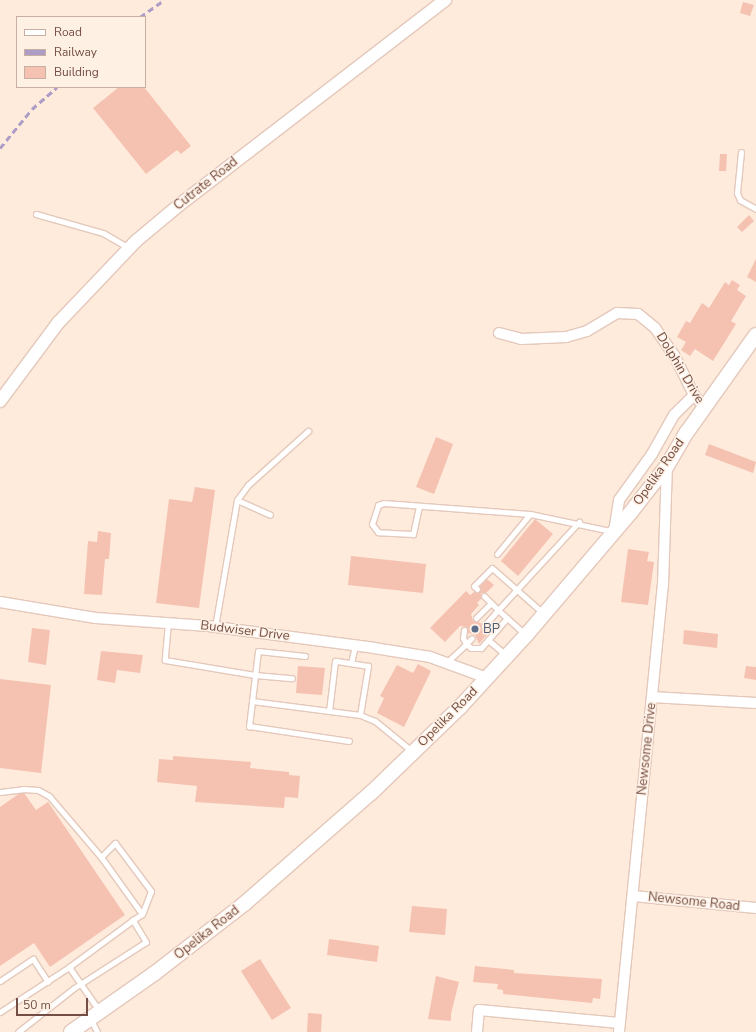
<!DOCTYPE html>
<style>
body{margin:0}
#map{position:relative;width:756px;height:1032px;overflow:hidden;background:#feebdc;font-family:"Nunito Sans",sans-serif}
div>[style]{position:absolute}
.building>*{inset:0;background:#f5c2b2}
.roads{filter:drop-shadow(1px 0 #e4c8bb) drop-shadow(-1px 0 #e4c8bb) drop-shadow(0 1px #e4c8bb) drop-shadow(0 -1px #e4c8bb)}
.service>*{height:5px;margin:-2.5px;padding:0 2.5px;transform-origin:2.5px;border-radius:2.5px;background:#fff}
.minor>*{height:10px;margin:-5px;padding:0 5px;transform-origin:5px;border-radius:5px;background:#fff}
.tertiary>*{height:12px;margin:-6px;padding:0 6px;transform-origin:6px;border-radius:6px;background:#fff}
.secondary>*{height:14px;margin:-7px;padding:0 7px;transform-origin:7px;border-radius:7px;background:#fff}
.rail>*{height:3px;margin-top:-1.5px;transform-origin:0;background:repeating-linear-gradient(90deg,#ac9cc6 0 6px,transparent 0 10px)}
.dots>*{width:11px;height:11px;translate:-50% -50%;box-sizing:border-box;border:2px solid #fff0e4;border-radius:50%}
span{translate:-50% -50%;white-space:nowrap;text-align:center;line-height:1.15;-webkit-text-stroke:3px #fff0e4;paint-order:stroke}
.street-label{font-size:13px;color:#744e44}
.service-label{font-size:13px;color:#4e5e75}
.left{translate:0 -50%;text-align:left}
.legend{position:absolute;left:16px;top:16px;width:130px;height:72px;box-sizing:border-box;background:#fff0e4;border:1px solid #c7afa4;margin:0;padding:5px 7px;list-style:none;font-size:12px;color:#744e44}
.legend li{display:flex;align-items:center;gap:8px;height:20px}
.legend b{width:20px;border:1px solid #c7afa4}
.scale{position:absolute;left:16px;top:998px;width:72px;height:18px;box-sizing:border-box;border:2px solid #744e44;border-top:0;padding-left:5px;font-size:12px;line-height:14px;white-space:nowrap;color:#744e44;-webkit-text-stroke:3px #fff0e4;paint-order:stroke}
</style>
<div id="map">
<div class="building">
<div style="clip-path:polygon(743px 2px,754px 5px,750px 16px,740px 13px)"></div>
<div style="clip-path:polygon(119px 87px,144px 87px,191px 146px,181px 154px,177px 150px,146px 174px,93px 108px)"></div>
<div style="clip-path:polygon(720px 154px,727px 154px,726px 171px,719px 171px)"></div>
<div style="clip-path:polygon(749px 215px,754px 221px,742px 232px,737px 227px)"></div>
<div style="clip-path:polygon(756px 259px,756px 282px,747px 277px)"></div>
<div style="clip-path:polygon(732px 280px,740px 285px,737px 290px,746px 296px,731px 321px,736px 324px,713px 361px,695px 349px,690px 356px,681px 350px,686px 342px,677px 337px,686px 321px,690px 323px,702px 303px,709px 308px,725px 282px,729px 285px)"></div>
<div style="clip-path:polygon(436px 437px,453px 444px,434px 494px,416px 487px)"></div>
<div style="clip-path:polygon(709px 444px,756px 462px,753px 473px,705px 455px)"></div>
<div style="clip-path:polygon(195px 487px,215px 490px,199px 608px,156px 603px,169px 499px,192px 502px)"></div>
<div style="clip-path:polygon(535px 519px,553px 534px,518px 576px,501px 561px)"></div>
<div style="clip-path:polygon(98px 531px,111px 533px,109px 559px,105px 559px,102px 595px,84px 594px,88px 541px,97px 542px)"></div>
<div style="clip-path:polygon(628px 549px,649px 552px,647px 561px,654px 562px,648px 605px,621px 602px)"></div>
<div style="clip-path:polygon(351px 556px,426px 564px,423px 593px,348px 585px)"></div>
<div style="clip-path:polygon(487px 579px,494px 585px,486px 593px,481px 593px,481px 599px,477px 603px,479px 605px,471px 614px,473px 621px,481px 623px,481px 629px,490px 631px,479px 644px,475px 635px,468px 633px,467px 627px,460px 626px,445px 642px,430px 628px,466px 591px,470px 595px,474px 592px,480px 592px,480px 586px)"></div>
<div style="clip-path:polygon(32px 628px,50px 630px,46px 665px,28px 662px)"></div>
<div style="clip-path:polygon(684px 630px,718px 634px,717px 648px,683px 644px)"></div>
<div style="clip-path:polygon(101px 651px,143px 655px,140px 673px,117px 670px,115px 683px,97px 680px)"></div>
<div style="clip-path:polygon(418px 664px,431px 671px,404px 727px,377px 713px,384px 698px,380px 696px,397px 665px,413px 673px)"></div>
<div style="clip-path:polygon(298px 666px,325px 668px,322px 695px,296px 693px)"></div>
<div style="clip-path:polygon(746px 666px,756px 667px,756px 680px,744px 678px)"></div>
<div style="clip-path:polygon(0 679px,51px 685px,41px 773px,0 768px)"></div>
<div style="clip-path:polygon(173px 756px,251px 762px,250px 768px,289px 772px,289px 775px,300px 776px,298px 798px,285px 797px,284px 808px,195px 802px,197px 786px,157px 782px,159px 759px,173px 760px)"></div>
<div style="clip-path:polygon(20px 793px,24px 793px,36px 810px,48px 802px,125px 915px,50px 967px,34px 943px,0 966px,0 807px)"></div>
<div style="clip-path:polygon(412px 906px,447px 909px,445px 935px,409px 932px)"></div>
<div style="clip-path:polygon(329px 939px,379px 946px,377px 962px,327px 955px)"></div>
<div style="clip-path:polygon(260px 959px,291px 1008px,272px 1020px,241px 971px)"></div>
<div style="clip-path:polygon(475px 966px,514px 970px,514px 973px,602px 979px,600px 999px,593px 998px,592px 1003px,503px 994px,503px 990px,497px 989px,498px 984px,473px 982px)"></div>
<div style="clip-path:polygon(436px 976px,459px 982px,451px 1014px,451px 1021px,428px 1019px)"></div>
<div style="clip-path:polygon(308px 1013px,322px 1014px,321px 1032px,307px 1032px)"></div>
</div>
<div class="roads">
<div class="service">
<div style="left:741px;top:152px;width:41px;rotate:95.6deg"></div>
<div style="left:737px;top:193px;width:8px;rotate:67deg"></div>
<div style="left:740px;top:200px;width:18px;rotate:29deg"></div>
<div style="left:36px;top:214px;width:70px;rotate:15.8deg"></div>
<div style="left:103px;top:233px;width:30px;rotate:30deg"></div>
<div style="left:237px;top:500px;width:36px;rotate:24deg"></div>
<div style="left:419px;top:506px;width:29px;rotate:102deg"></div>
<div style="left:413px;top:534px;width:35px;rotate:-177deg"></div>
<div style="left:378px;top:532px;width:10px;rotate:-127deg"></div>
<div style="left:372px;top:524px;width:20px;rotate:-72deg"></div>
<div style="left:378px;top:505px;width:6px;rotate:-18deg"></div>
<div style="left:384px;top:503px;width:146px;rotate:4.3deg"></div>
<div style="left:530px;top:514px;width:83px;rotate:11.9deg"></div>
<div style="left:497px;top:554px;width:52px;rotate:-50.5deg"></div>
<div style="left:477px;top:589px;width:4px;rotate:-135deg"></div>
<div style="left:474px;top:586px;width:25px;rotate:-45deg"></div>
<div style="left:492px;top:568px;width:69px;rotate:41.5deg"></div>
<div style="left:484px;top:596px;width:10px;rotate:45deg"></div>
<div style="left:476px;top:618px;width:21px;rotate:-45deg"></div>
<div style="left:491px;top:603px;width:10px;rotate:45deg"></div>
<div style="left:498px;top:610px;width:120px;rotate:-47.4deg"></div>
<div style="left:507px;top:618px;width:24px;rotate:42deg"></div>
<div style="left:168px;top:622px;width:38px;rotate:95deg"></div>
<div style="left:165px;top:660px;width:91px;rotate:9.5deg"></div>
<div style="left:255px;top:675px;width:37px;rotate:5deg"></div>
<div style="left:484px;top:626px;width:21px;rotate:-49deg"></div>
<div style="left:498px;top:610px;width:12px;rotate:42deg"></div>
<div style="left:507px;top:618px;width:29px;rotate:131deg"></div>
<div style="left:215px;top:627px;width:129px;rotate:-80.2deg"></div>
<div style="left:237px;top:500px;width:19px;rotate:-54deg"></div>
<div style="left:248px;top:485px;width:81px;rotate:-42deg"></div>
<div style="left:464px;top:630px;width:8px;rotate:97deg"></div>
<div style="left:463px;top:638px;width:7px;rotate:63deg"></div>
<div style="left:466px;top:644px;width:8px;rotate:-45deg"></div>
<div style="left:305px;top:656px;width:47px;rotate:-173.9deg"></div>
<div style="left:258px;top:651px;width:76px;rotate:96.8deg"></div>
<div style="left:249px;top:726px;width:101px;rotate:8.5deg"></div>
<div style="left:447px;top:662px;width:26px;rotate:-43deg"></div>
<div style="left:466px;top:644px;width:6px;rotate:39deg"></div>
<div style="left:471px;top:648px;width:10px"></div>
<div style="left:481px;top:648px;width:11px;rotate:-49deg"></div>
<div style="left:488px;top:640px;width:23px;rotate:40deg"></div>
<div style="left:351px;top:663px;width:18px;rotate:-77deg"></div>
<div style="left:252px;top:701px;width:109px;rotate:7.4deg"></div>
<div style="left:360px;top:715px;width:50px;rotate:-80.7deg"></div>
<div style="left:368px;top:666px;width:33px;rotate:-171deg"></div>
<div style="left:335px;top:661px;width:50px;rotate:96.8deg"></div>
<div style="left:360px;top:715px;width:16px;rotate:22deg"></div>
<div style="left:375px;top:721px;width:49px;rotate:39.2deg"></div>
<div style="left:0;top:792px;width:23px;rotate:-7deg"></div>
<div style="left:23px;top:789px;width:15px;rotate:4deg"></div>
<div style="left:38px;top:790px;width:13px;rotate:29deg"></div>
<div style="left:49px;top:796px;width:80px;rotate:49.6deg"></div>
<div style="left:101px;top:857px;width:70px;rotate:54.3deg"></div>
<div style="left:101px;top:857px;width:20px;rotate:-45deg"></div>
<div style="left:115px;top:843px;width:60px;rotate:53.1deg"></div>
<div style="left:151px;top:891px;width:25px;rotate:111deg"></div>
<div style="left:142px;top:914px;width:11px;rotate:146deg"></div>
<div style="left:0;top:981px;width:40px;rotate:-34deg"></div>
<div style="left:33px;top:959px;width:27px;rotate:57deg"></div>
<div style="left:0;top:1012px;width:82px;rotate:-33.1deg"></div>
<div style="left:69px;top:967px;width:55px;rotate:55.4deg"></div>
<div style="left:91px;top:1020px;width:13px;rotate:63deg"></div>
<div style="left:18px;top:1032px;width:71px;rotate:-38.2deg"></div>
<div style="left:74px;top:988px;width:85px;rotate:-32.6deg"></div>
<div style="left:146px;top:942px;width:26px;rotate:-121deg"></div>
<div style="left:133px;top:920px;width:79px;rotate:143.7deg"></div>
</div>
<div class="minor">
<div style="left:499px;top:333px;width:23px;rotate:15deg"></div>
<div style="left:521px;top:339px;width:45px;rotate:-2.5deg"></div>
<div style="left:566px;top:337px;width:22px;rotate:-16deg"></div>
<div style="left:587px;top:331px;width:35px;rotate:-31deg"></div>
<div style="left:617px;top:313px;width:21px;rotate:3deg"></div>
<div style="left:638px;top:314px;width:22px;rotate:39deg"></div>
<div style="left:655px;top:328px;width:33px;rotate:55deg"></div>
<div style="left:674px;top:355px;width:45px;rotate:63.4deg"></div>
<div style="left:694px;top:395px;width:17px;rotate:50deg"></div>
<div style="left:614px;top:532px;width:32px;rotate:-81deg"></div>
<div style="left:619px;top:500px;width:57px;rotate:-54.3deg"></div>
<div style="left:652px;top:454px;width:45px;rotate:-60.6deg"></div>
<div style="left:674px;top:415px;width:28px;rotate:-45deg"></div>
<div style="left:0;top:602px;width:97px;rotate:9.5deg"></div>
<div style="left:96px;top:618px;width:112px;rotate:4.1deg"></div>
<div style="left:208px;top:626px;width:167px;rotate:7.5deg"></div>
<div style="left:374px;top:648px;width:57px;rotate:9.1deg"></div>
<div style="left:430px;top:657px;width:61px;rotate:20.2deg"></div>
<div style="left:652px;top:697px;width:104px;rotate:3.3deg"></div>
<div style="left:633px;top:896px;width:124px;rotate:5.6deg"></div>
<div style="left:477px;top:1032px;width:22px;rotate:-85deg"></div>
<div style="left:479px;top:1010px;width:141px;rotate:5.3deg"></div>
<div style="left:619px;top:1032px;width:449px;rotate:-84.4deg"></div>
<div style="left:663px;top:585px;width:119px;rotate:-88.1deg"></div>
</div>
<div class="tertiary">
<div style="left:0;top:401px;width:97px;rotate:-53.4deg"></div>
<div style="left:58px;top:323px;width:113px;rotate:-46.4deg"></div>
<div style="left:136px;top:241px;width:56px;rotate:-39.9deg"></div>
<div style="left:179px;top:205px;width:336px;rotate:-37.6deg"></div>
</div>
<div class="secondary">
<div style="left:71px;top:1032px;width:103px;rotate:-35.1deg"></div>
<div style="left:155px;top:973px;width:113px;rotate:-37.8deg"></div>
<div style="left:244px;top:904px;width:169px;rotate:-41.2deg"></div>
<div style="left:371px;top:793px;width:124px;rotate:-44deg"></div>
<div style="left:460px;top:707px;width:100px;rotate:-47.4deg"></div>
<div style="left:528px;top:633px;width:159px;rotate:-49.6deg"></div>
<div style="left:631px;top:512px;width:58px;rotate:-52deg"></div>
<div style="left:667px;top:466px;width:39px;rotate:-60deg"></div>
<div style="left:687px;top:432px;width:119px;rotate:-54.6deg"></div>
</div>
</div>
<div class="rail">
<div style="left:140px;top:17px;width:29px;rotate:-35deg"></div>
<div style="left:0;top:148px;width:50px;rotate:-50.6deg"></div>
<div style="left:32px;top:109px;width:33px;rotate:-41deg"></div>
</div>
<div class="dots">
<div style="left:475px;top:629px;background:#5c6f8a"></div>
</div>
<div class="street-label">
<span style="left:206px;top:184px;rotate:-38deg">Cutrate Road</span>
<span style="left:680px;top:368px;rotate:59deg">Dolphin Drive</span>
<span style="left:659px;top:472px;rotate:-55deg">Opelika Road</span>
<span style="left:245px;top:631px;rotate:7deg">Budwiser Drive</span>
<span style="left:448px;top:717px;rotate:-45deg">Opelika Road</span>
<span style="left:647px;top:749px;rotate:-84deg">Newsome Drive</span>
<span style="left:694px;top:902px;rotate:6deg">Newsome Road</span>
<span style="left:207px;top:933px;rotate:-38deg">Opelika Road</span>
</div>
<div class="service-label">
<span class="left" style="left:483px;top:629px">BP</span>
</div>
<ul class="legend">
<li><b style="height:5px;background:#fff"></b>Road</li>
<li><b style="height:5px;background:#ac9cc6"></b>Railway</li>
<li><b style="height:11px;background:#f5c2b2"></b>Building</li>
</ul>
<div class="scale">50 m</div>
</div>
